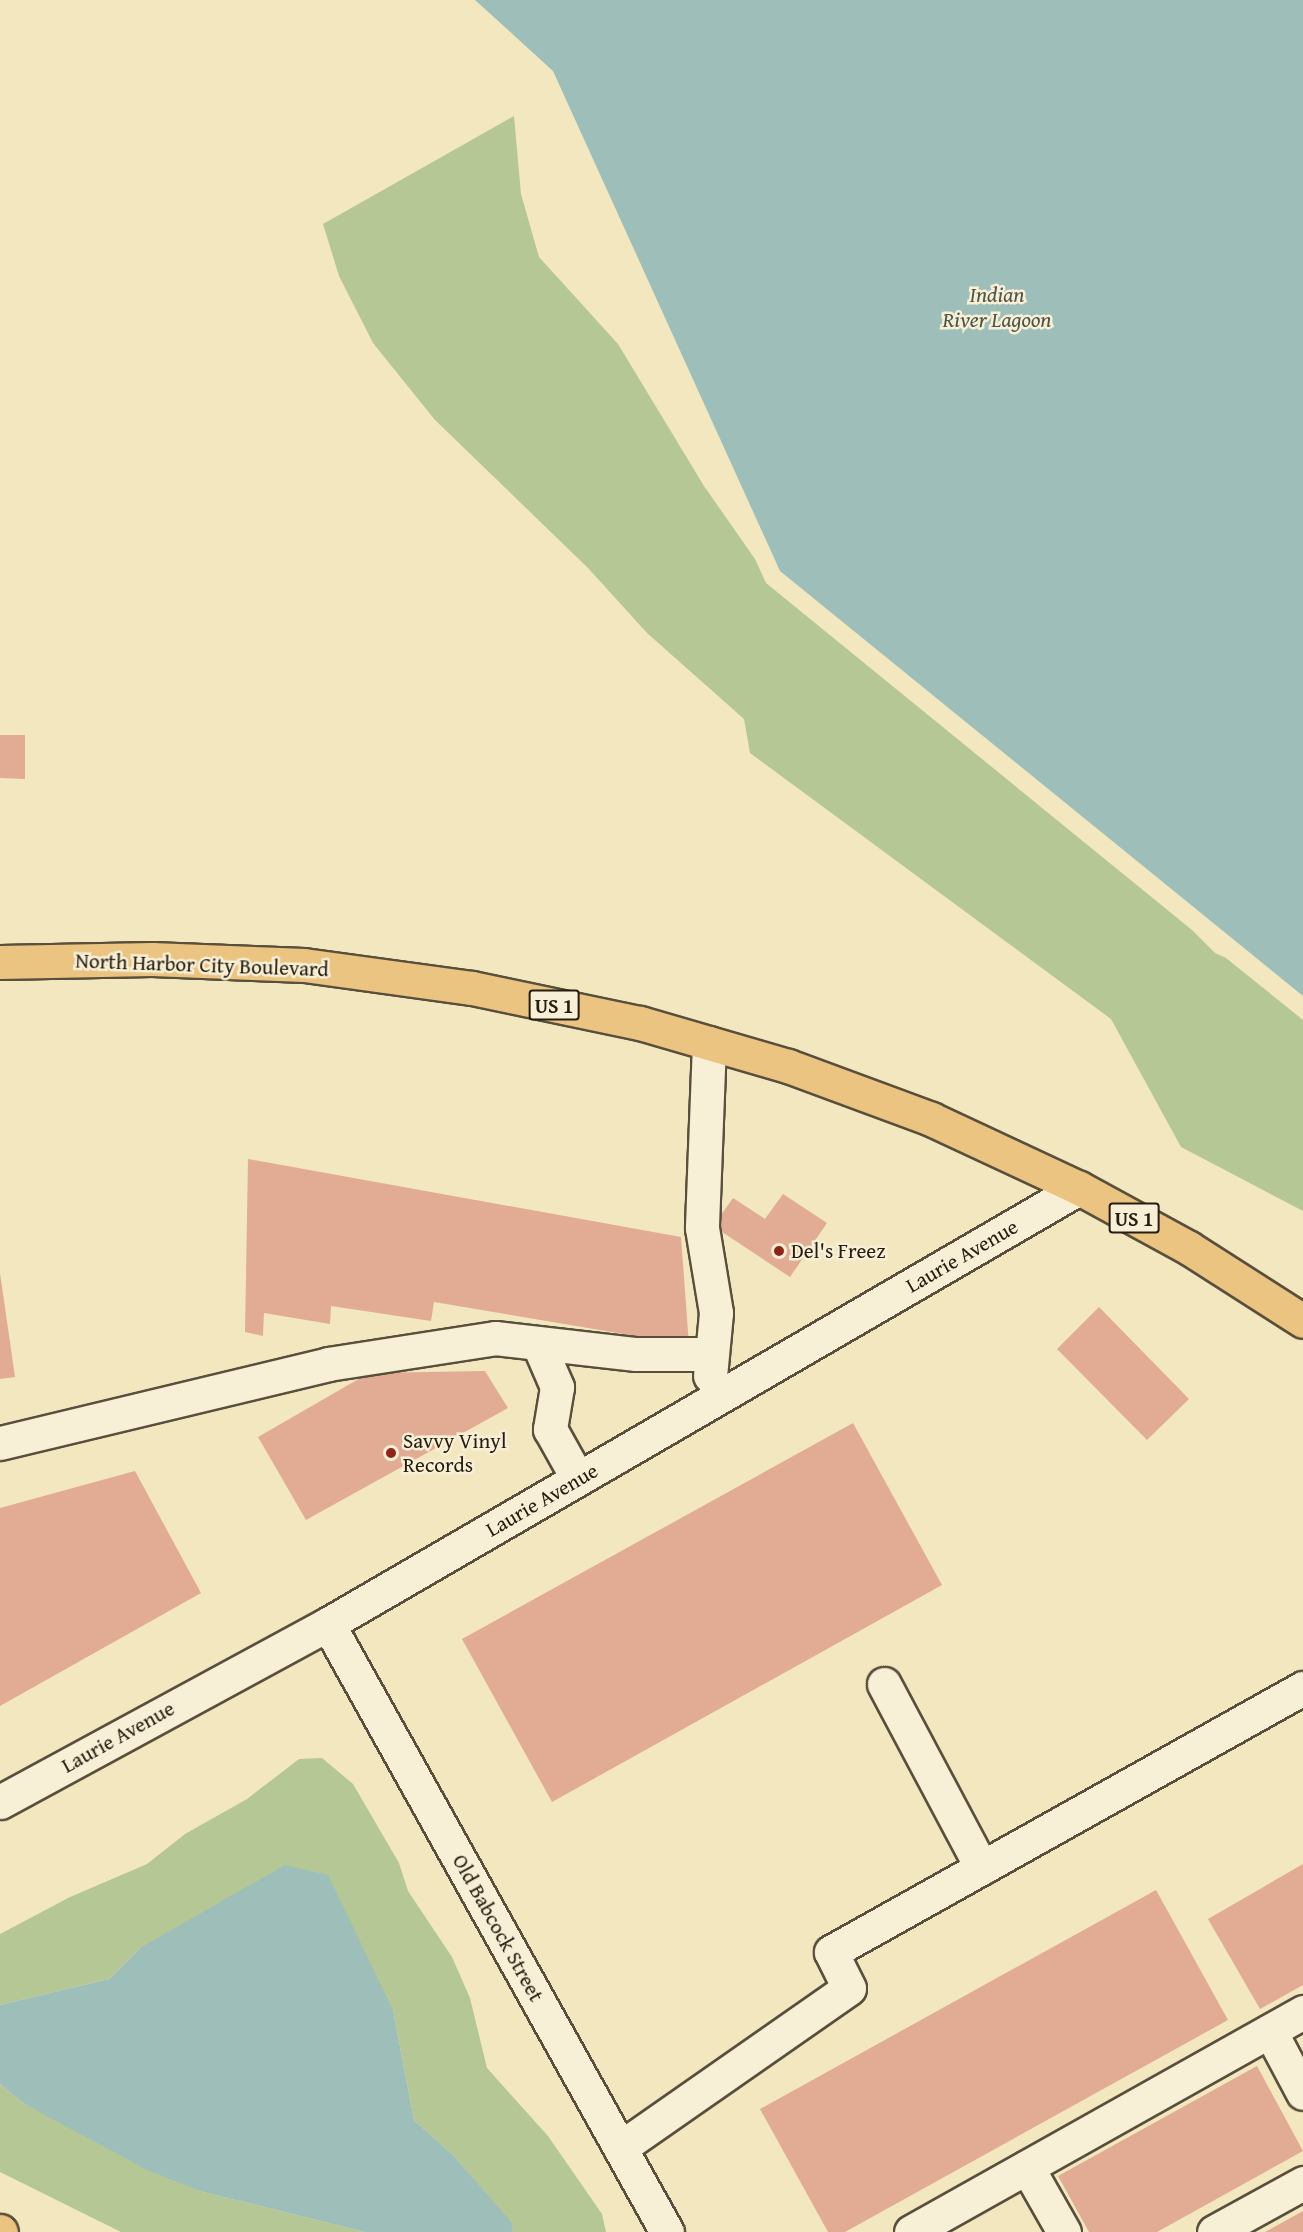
<!DOCTYPE html>
<style>
body{margin:0}
#map{position:relative;width:1303px;height:2232px;overflow:hidden;background:#f3e7c0;font-family:"Gentium Book Plus",serif}
div>[style]{position:absolute}
.green>*{inset:0;background:#b6c796}
.water>*{inset:0;background:#9dbeb9}
.building>*{inset:0;background:#e1ac93}
.roads{filter:drop-shadow(2px 0 #594f3c) drop-shadow(-2px 0 #594f3c) drop-shadow(0 2px #594f3c) drop-shadow(0 -2px #594f3c)}
.minor>*{height:33px;margin:-16.5px;padding:0 16.5px;transform-origin:16.5px;border-radius:16.5px;background:#f7efd6}
.major>*{height:33px;margin:-16.5px;padding:0 16.5px;transform-origin:16.5px;border-radius:16.5px;background:#eac480}
.dots>*{width:16px;height:16px;translate:-50% -50%;box-sizing:border-box;border:3px solid #f7efd6;border-radius:50%}
span{translate:-50% -50%;white-space:nowrap;text-align:center;line-height:1.15;-webkit-text-stroke:5px #f7efd6;paint-order:stroke}
.shield-label span{padding:2px 4px;background:#f7efd6;border:2px solid;border-radius:4px;-webkit-text-stroke-width:0}
.shield-label{font-size:20px;color:#261c10;font-weight:700}
.street-label{font-size:21px;color:#261c10}
.poi-label{font-size:21px;color:#261c10}
.left{translate:0 -50%;text-align:left}
.water-label{font-size:22px;color:#50554b;font-style:italic}
</style>
<div id="map">
<div class="green">
<div style="clip-path:polygon(514px 116px,521px 194px,539px 257px,618px 344px,704px 486px,755px 559px,766px 583px,1192px 930px,1215px 953px,1226px 958px,1303px 1020px,1303px 1211px,1181px 1147px,1111px 1019px,750px 753px,744px 719px,647px 633px,588px 568px,435px 420px,373px 343px,339px 276px,323px 224px)"></div>
<div style="clip-path:polygon(322px 1758px,353px 1784px,399px 1863px,408px 1891px,452px 1957px,470px 1998px,487px 2068px,548px 2136px,602px 2214px,606px 2232px,513px 2232px,510px 2222px,454px 2156px,414px 2120px,393px 2010px,140px 1948px,109px 1979px,0 2005px,0 1934px,70px 1897px,147px 1864px,185px 1834px,247px 1799px,299px 1759px)"></div>
<div style="clip-path:polygon(0 2084px,23px 2103px,203px 2192px,365px 2232px,121px 2232px,0 2172px)"></div>
</div>
<div class="water">
<div style="clip-path:polygon(475px 0,1303px 0,1303px 996px,780px 571px,553px 71px)"></div>
<div style="clip-path:polygon(285px 1865px,328px 1875px,393px 2010px,414px 2120px,454px 2156px,511px 2222px,513px 2232px,365px 2232px,203px 2192px,147px 2170px,23px 2103px,0 2084px,0 2005px,109px 1979px,140px 1948px)"></div>
</div>
<div class="building">
<div style="clip-path:polygon(0 735px,25px 735px,25px 779px,0 778px)"></div>
<div style="clip-path:polygon(248px 1159px,681px 1237px,689px 1345px,434px 1302px,431px 1321px,331px 1306px,330px 1324px,264px 1313px,263px 1336px,245px 1332px)"></div>
<div style="clip-path:polygon(783px 1194px,827px 1223px,790px 1277px,713px 1226px,733px 1198px,765px 1219px)"></div>
<div style="clip-path:polygon(0 1273px,15px 1377px,0 1379px)"></div>
<div style="clip-path:polygon(1099px 1307px,1189px 1399px,1147px 1440px,1057px 1349px)"></div>
<div style="clip-path:polygon(485px 1371px,508px 1408px,306px 1520px,258px 1437px,369px 1373px)"></div>
<div style="clip-path:polygon(853px 1423px,942px 1585px,552px 1802px,462px 1639px)"></div>
<div style="clip-path:polygon(135px 1471px,201px 1593px,0 1706px,0 1508px)"></div>
<div style="clip-path:polygon(1303px 1864px,1303px 1985px,1260px 2009px,1208px 1919px)"></div>
<div style="clip-path:polygon(1156px 1890px,1228px 2020px,845px 2232px,828px 2232px,760px 2109px)"></div>
<div style="clip-path:polygon(1257px 2066px,1303px 2151px,1157px 2232px,1089px 2232px,1058px 2176px)"></div>
<div style="clip-path:polygon(1303px 2211px,1303px 2232px,1265px 2232px)"></div>
</div>
<div class="roads">
<div class="minor">
<div style="left:709px;top:1043px;width:185px;rotate:92.2deg"></div>
<div style="left:702px;top:1228px;width:86px;rotate:80.6deg"></div>
<div style="left:716px;top:1313px;width:63px;rotate:95.4deg"></div>
<div style="left:538px;top:1343px;width:48px;rotate:66.6deg"></div>
<div style="left:557px;top:1387px;width:43px;rotate:99.5deg"></div>
<div style="left:550px;top:1429px;width:57px;rotate:60.8deg"></div>
<div style="left:0;top:1443px;width:337px;rotate:-13.5deg"></div>
<div style="left:328px;top:1364px;width:169px;rotate:-8.8deg"></div>
<div style="left:495px;top:1338px;width:142px;rotate:6.5deg"></div>
<div style="left:636px;top:1354px;width:75px"></div>
<div style="left:328px;top:1624px;width:696px;rotate:60.86deg"></div>
<div style="left:884px;top:1684px;width:208px;rotate:62deg"></div>
<div style="left:0;top:1802px;width:373px;rotate:-28.5deg"></div>
<div style="left:328px;top:1624px;width:868px;rotate:-30.14deg"></div>
<div style="left:1270px;top:2031px;width:70px;rotate:62deg"></div>
<div style="left:620px;top:2148px;width:279px;rotate:-34.9deg"></div>
<div style="left:849px;top:1988px;width:40px;rotate:-116.6deg"></div>
<div style="left:831px;top:1952px;width:541px;rotate:-29.22deg"></div>
<div style="left:1027px;top:2167px;width:75px;rotate:60.4deg"></div>
<div style="left:911px;top:2232px;width:450px;rotate:-29.3deg"></div>
<div style="left:1214px;top:2232px;width:102px;rotate:-28.8deg"></div>
</div>
<div class="major">
<div style="left:0;top:962px;width:152px;rotate:-1.1deg"></div>
<div style="left:152px;top:959px;width:152px;rotate:2.3deg"></div>
<div style="left:304px;top:965px;width:170px;rotate:7.8deg"></div>
<div style="left:472px;top:988px;width:172px;rotate:11.8deg"></div>
<div style="left:640px;top:1023px;width:154px;rotate:16.2deg"></div>
<div style="left:788px;top:1066px;width:153px;rotate:20.3deg"></div>
<div style="left:931px;top:1119px;width:163px;rotate:25deg"></div>
<div style="left:1079px;top:1188px;width:125px;rotate:28.6deg"></div>
<div style="left:1189px;top:1248px;width:135px;rotate:32.6deg"></div>
<div style="left:0;top:2231px;width:1px;rotate:45deg"></div>
</div>
</div>
<div class="dots">
<div style="left:779px;top:1251px;background:#8f2418"></div>
<div style="left:391px;top:1453px;background:#8f2418"></div>
</div>
<div class="shield-label">
<span style="left:554px;top:1005px">US 1</span>
<span style="left:1134px;top:1218px">US 1</span>
</div>
<div class="street-label">
<span style="left:202px;top:965px;rotate:2deg">North Harbor City Boulevard</span>
<span style="left:962px;top:1256px;rotate:-30deg">Laurie Avenue</span>
<span style="left:542px;top:1500px;rotate:-30deg">Laurie Avenue</span>
<span style="left:118px;top:1737px;rotate:-29deg">Laurie Avenue</span>
<span style="left:498px;top:1928px;rotate:61deg">Old Babcock Street</span>
</div>
<div class="poi-label">
<span class="left" style="left:791px;top:1251px">Del's Freez</span>
<span class="left" style="left:403px;top:1453px">Savvy Vinyl<br>Records</span>
</div>
<div class="water-label">
<span style="left:997px;top:307px">Indian<br>River Lagoon</span>
</div>
</div>
